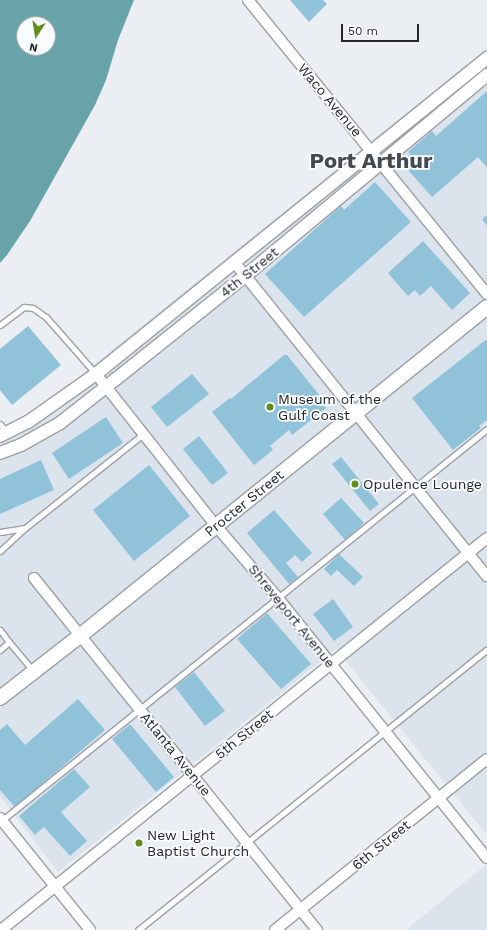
<!DOCTYPE html>
<style>
body{margin:0}
#map{position:relative;width:487px;height:930px;overflow:hidden;background:#ebeef2;font-family:"Work Sans",sans-serif}
div>[style]{position:absolute}
.built>*{inset:0;background:#dbe3ed}
.water>*{inset:0;background:#68a3a9}
.building>*{inset:0;background:#90c2d9}
.roads{filter:drop-shadow(1px 0 #9ea0a4) drop-shadow(-1px 0 #9ea0a4) drop-shadow(0 1px #9ea0a4) drop-shadow(0 -1px #9ea0a4)}
.service>*{height:5px;margin:-2.5px;padding:0 2.5px;transform-origin:2.5px;border-radius:2.5px;background:#fff}
.minor>*{height:10px;margin:-5px;padding:0 5px;transform-origin:5px;border-radius:5px;background:#fff}
.tertiary>*{height:12px;margin:-6px;padding:0 6px;transform-origin:6px;border-radius:6px;background:#fff}
.secondary>*{height:14px;margin:-7px;padding:0 7px;transform-origin:7px;border-radius:7px;background:#fff}
.dots>*{width:11px;height:11px;translate:-50% -50%;box-sizing:border-box;border:2px solid #f9fcfe;border-radius:50%}
span{translate:-50% -50%;white-space:nowrap;text-align:center;line-height:1.15;-webkit-text-stroke:3.5px #f9fcfe;paint-order:stroke}
.street-label{font-size:14px;color:#262728}
.poi-label{font-size:14px;color:#262728}
.left{translate:0 -50%;text-align:left}
.town-label{font-size:22px;color:#46494b;font-weight:700}
.north{position:absolute;left:16px;top:16px;width:40px;height:40px;box-sizing:border-box;background:#f9fcfe;border:1px solid #a5a7a8;border-radius:50%;rotate:192deg;font-size:11px;font-weight:700;line-height:16px;text-align:center;color:#262728}
.north::after{content:'';display:block;margin:auto;width:14px;height:18px;background:#628d1c;clip-path:polygon(50% 0,100% 100%,50% 72%,0 100%)}
.scale{position:absolute;left:341px;top:24px;width:78px;height:18px;box-sizing:border-box;border:2px solid #262728;border-top:0;padding-left:5px;font-size:12px;line-height:14px;white-space:nowrap;color:#262728;-webkit-text-stroke:3px #f9fcfe;paint-order:stroke}
</style>
<div id="map">
<div class="built">
<div style="clip-path:polygon(487px 48px,487px 835px,336px 649px,58px 872px,0 796px,0 433px,45px 404px)"></div>
<div style="clip-path:polygon(487px 864px,487px 930px,406px 930px)"></div>
</div>
<div class="water">
<div style="clip-path:polygon(evenodd,0 0,134px 0,118px 40px,106px 80px,95px 105px,30px 221px,7px 255px,0 263px,0 0,24px 24px,48px 24px,48px 48px,24px 48px,24px 24px)"></div>
</div>
<div class="building">
<div style="clip-path:polygon(290px 0,323px 0,327px 4px,309px 22px)"></div>
<div style="clip-path:polygon(487px 91px,487px 167px,478px 157px,432px 197px,401px 162px,410px 154px,408px 152px,432px 131px,436px 136px)"></div>
<div style="clip-path:polygon(375px 182px,411px 222px,304px 317px,265px 274px,341px 206px,344px 210px)"></div>
<div style="clip-path:polygon(487px 215px,487px 226px,482px 219px)"></div>
<div style="clip-path:polygon(423px 241px,470px 293px,452px 310px,431px 286px,420px 296px,415px 290px,408px 296px,388px 273px)"></div>
<div style="clip-path:polygon(28px 326px,61px 365px,12px 405px,0 390px,0 349px)"></div>
<div style="clip-path:polygon(487px 339px,487px 420px,479px 426px,481px 428px,453px 450px,412px 398px)"></div>
<div style="clip-path:polygon(284px 355px,287px 355px,325px 402px,323px 403px,326px 408px,292px 435px,289px 430px,270px 446px,273px 450px,254px 465px,212px 412px,230px 398px,231px 399px)"></div>
<div style="clip-path:polygon(192px 374px,209px 394px,167px 427px,151px 407px)"></div>
<div style="clip-path:polygon(106px 417px,123px 443px,69px 479px,52px 453px)"></div>
<div style="clip-path:polygon(199px 436px,228px 473px,212px 485px,183px 449px)"></div>
<div style="clip-path:polygon(341px 457px,379px 504px,370px 511px,332px 464px)"></div>
<div style="clip-path:polygon(41px 460px,54px 490px,0 514px,0 479px)"></div>
<div style="clip-path:polygon(149px 465px,190px 516px,134px 561px,93px 510px)"></div>
<div style="clip-path:polygon(341px 498px,364px 523px,345px 540px,323px 514px)"></div>
<div style="clip-path:polygon(274px 510px,312px 553px,302px 562px,295px 555px,286px 563px,298px 577px,289px 584px,247px 533px)"></div>
<div style="clip-path:polygon(339px 554px,363px 577px,354px 586px,337px 570px,331px 576px,324px 569px)"></div>
<div style="clip-path:polygon(333px 599px,353px 627px,334px 641px,313px 614px)"></div>
<div style="clip-path:polygon(267px 613px,311px 664px,281px 689px,237px 639px)"></div>
<div style="clip-path:polygon(194px 672px,225px 711px,205px 726px,175px 687px)"></div>
<div style="clip-path:polygon(78px 699px,105px 730px,15px 807px,0 790px,0 730px,7px 724px,25px 745px)"></div>
<div style="clip-path:polygon(130px 724px,174px 777px,156px 792px,112px 739px)"></div>
<div style="clip-path:polygon(74px 769px,90px 787px,61px 812px,87px 841px,70px 856px,44px 827px,35px 835px,19px 816px)"></div>
</div>
<div class="roads">
<div class="service">
<div style="left:0;top:325px;width:30px;rotate:-37deg"></div>
<div style="left:24px;top:307px;width:9px;rotate:6deg"></div>
<div style="left:33px;top:308px;width:16px;rotate:35deg"></div>
<div style="left:46px;top:317px;width:74px;rotate:48.8deg"></div>
<div style="left:0;top:424px;width:11px;rotate:52deg"></div>
<div style="left:0;top:532px;width:24px;rotate:-9deg"></div>
<div style="left:0;top:551px;width:34px;rotate:-43deg"></div>
<div style="left:25px;top:528px;width:151px;rotate:-38.5deg"></div>
<div style="left:0;top:630px;width:15px;rotate:53deg"></div>
<div style="left:0;top:650px;width:12px;rotate:-42deg"></div>
<div style="left:9px;top:642px;width:38px;rotate:50deg"></div>
<div style="left:1px;top:821px;width:624px;rotate:-38.89deg"></div>
<div style="left:138px;top:930px;width:448px;rotate:-38.8deg"></div>
</div>
<div class="minor">
<div style="left:248px;top:0;width:379px;rotate:50.9deg"></div>
<div style="left:235px;top:263px;width:402px;rotate:51.2deg"></div>
<div style="left:96px;top:374px;width:194px;rotate:51.7deg"></div>
<div style="left:216px;top:526px;width:94px;rotate:49.3deg"></div>
<div style="left:277px;top:597px;width:335px;rotate:51.2deg"></div>
<div style="left:34px;top:578px;width:452px;rotate:51.2deg"></div>
<div style="left:0;top:818px;width:144px;rotate:51.2deg"></div>
<div style="left:1px;top:930px;width:624px;rotate:-38.89deg"></div>
<div style="left:275px;top:930px;width:272px;rotate:-38.9deg"></div>
</div>
<div class="tertiary">
<div style="left:0;top:436px;width:31px;rotate:-27deg"></div>
<div style="left:28px;top:422px;width:83px;rotate:-35.2deg"></div>
<div style="left:96px;top:374px;width:503px;rotate:-38.94deg"></div>
<div style="left:0;top:453px;width:22px;rotate:-21deg"></div>
<div style="left:21px;top:445px;width:45px;rotate:-29.4deg"></div>
<div style="left:60px;top:423px;width:71px;rotate:-38.2deg"></div>
<div style="left:116px;top:379px;width:165px;rotate:-38.6deg"></div>
<div style="left:245px;top:276px;width:315px;rotate:-39.7deg"></div>
</div>
<div class="secondary">
<div style="left:0;top:698px;width:103px;rotate:-37.9deg"></div>
<div style="left:81px;top:635px;width:522px;rotate:-38.93deg"></div>
</div>
</div>
<div class="dots">
<div style="left:270px;top:407px;background:#628d1c"></div>
<div style="left:355px;top:484px;background:#628d1c"></div>
<div style="left:139px;top:843px;background:#628d1c"></div>
</div>
<div class="street-label">
<span style="left:330px;top:100px;rotate:50deg">Waco Avenue</span>
<span style="left:249px;top:272px;rotate:-39deg">4th Street</span>
<span style="left:244px;top:503px;rotate:-39deg">Procter Street</span>
<span style="left:292px;top:616px;rotate:51deg">Shreveport Avenue</span>
<span style="left:244px;top:734px;rotate:-39deg">5th Street</span>
<span style="left:176px;top:754px;rotate:51deg">Atlanta Avenue</span>
<span style="left:381px;top:845px;rotate:-39deg">6th Street</span>
</div>
<div class="poi-label">
<span class="left" style="left:278px;top:407px">Museum of the<br>Gulf Coast</span>
<span class="left" style="left:363px;top:484px">Opulence Lounge</span>
<span class="left" style="left:147px;top:843px">New Light<br>Baptist Church</span>
</div>
<div class="town-label">
<span style="left:371px;top:161px">Port Arthur</span>
</div>
<div class="north">N</div>
<div class="scale">50 m</div>
</div>
